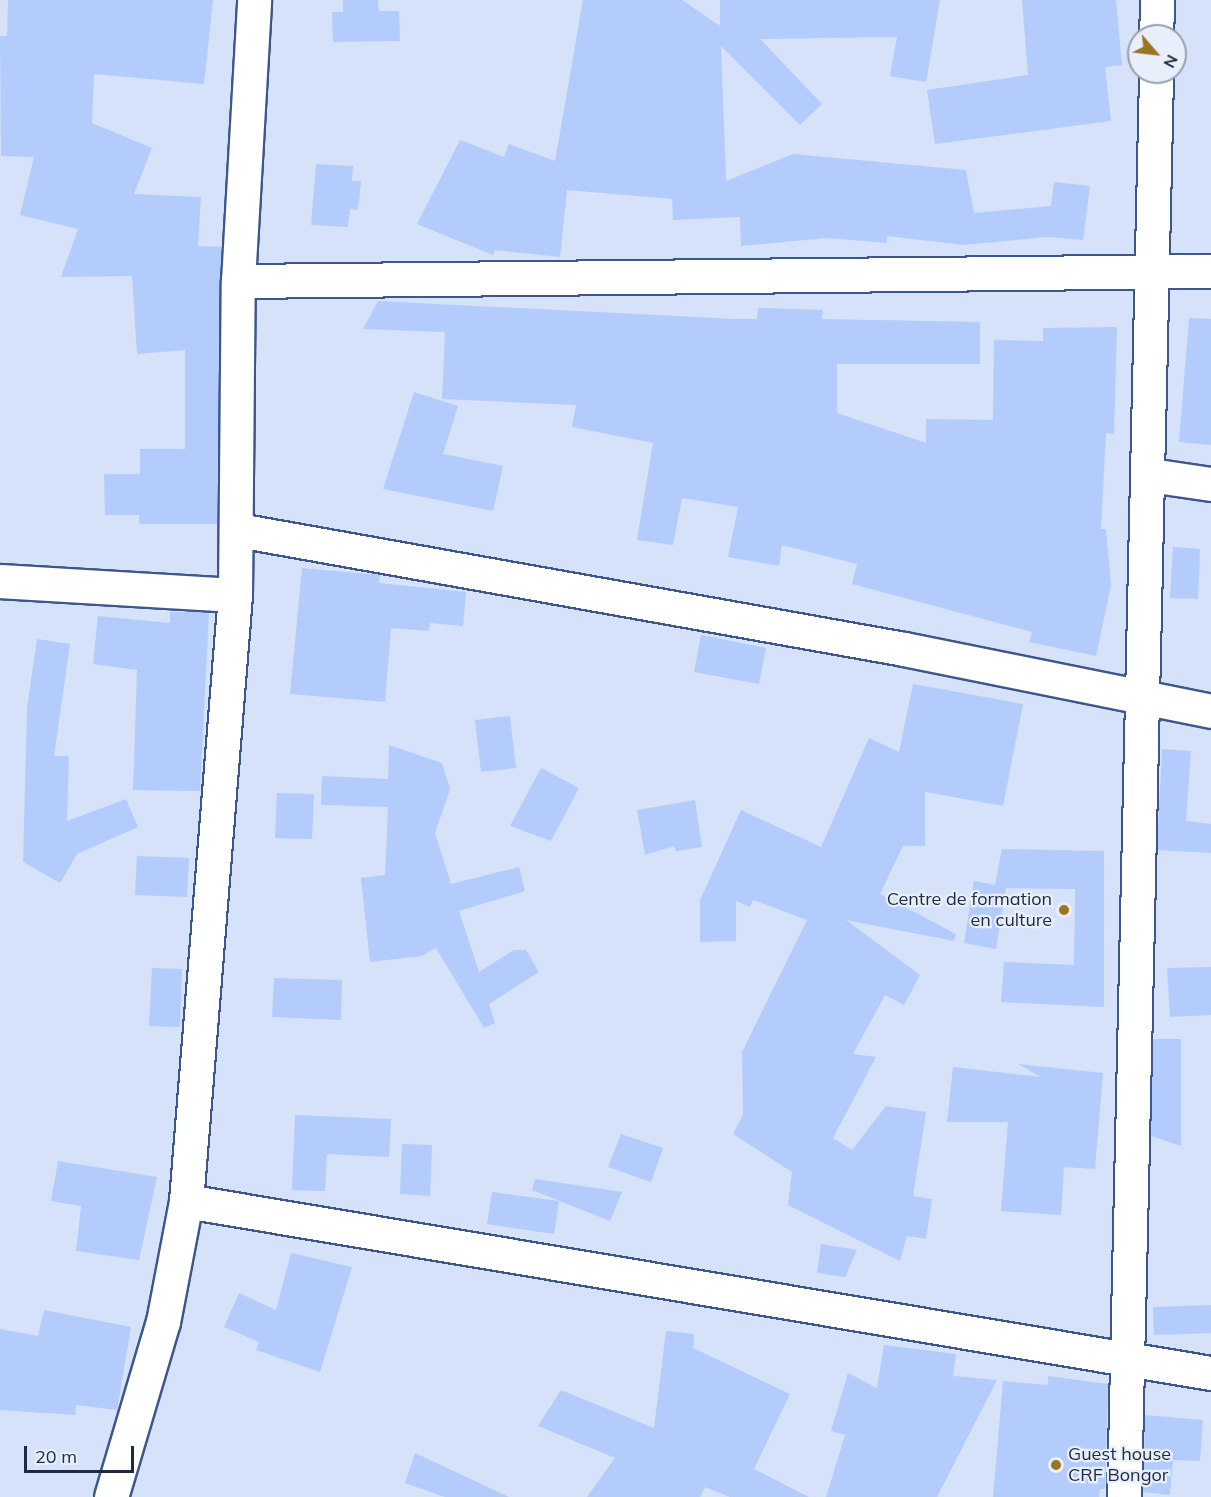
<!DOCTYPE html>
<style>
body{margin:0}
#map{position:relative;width:1211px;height:1497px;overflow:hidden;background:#d5e2fa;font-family:Mulish,sans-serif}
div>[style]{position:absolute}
.building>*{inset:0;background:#b3ccfb}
.roads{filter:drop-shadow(2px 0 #3e578b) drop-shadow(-2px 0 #3e578b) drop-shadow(0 2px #3e578b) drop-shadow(0 -2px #3e578b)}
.minor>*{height:33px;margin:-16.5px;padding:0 16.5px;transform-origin:16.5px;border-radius:16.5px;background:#fff}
.dots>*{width:16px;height:16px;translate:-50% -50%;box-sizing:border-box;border:3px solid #e8effb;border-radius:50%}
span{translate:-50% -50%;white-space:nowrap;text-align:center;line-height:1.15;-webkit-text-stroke:4.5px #e8effb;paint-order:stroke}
.poi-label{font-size:18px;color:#1e2a40}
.right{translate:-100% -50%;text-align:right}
.left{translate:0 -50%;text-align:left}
.north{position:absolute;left:1127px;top:24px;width:60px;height:60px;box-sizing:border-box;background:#e8effb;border:2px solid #97a0b0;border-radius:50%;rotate:118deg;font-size:16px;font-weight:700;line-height:24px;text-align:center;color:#1e2a40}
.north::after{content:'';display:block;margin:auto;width:21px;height:27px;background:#9b7622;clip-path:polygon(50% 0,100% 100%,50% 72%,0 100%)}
.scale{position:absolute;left:24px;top:1446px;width:110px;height:27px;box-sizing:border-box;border:3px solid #1e2a40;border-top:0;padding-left:8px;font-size:18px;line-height:21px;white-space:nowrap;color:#1e2a40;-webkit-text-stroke:4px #e8effb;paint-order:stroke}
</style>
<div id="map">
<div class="building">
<div style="clip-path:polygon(8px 0,213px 0,204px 84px,94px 74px,92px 123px,152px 148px,134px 194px,201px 197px,198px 246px,221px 247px,217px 524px,139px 524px,139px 515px,105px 515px,104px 474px,140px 474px,140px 449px,185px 449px,185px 350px,137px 354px,132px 276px,61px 277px,78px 229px,20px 215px,34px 157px,1px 156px,0 36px,7px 36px)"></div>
<div style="clip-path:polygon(343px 0,378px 0,379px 11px,399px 11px,400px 41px,333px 42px,332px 12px,343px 12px)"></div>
<div style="clip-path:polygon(583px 0,682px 0,720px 26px,720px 0,940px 0,926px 82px,890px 76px,897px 37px,760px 39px,822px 104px,800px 125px,721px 46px,726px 181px,793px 154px,966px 170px,974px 213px,1051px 206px,1054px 182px,1090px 186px,1083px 240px,1048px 237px,963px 245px,887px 236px,887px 243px,827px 238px,741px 246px,740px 217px,673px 220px,672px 199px,567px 190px,560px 257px,495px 250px,493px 255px,417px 224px,460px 140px,504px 157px,509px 144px,555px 161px)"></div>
<div style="clip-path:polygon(1022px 0,1116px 0,1122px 65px,1105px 67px,1111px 121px,935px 144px,927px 90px,1028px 75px)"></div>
<div style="clip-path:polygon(316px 164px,353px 166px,352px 181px,361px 181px,358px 210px,350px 209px,348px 227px,311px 225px)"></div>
<div style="clip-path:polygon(378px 301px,736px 319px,757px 319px,758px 308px,823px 310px,822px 319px,980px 322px,980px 364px,837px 364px,837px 413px,926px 443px,926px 419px,993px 420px,994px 340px,1043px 341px,1043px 328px,1117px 327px,1114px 434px,1106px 433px,1101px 529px,1106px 529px,1111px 585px,1096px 656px,1029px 642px,1032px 632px,852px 584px,857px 564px,782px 545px,779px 566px,728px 557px,738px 507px,682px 498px,673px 545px,637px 540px,653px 443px,572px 427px,576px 405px,442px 399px,445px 332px,363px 329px)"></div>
<div style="clip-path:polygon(1189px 318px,1211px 319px,1211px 445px,1179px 442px)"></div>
<div style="clip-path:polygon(414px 392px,458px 406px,443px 454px,503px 466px,493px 511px,383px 489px)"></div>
<div style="clip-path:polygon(1173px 547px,1200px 549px,1198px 599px,1170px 598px)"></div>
<div style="clip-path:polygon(302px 568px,380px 575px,379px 583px,466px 592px,463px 626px,430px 623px,429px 631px,391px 628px,385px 702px,290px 694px)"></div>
<div style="clip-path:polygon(170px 612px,209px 612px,200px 791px,133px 790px,137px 670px,93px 664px,98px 616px,170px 623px)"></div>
<div style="clip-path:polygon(701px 635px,766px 648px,759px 684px,694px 672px)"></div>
<div style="clip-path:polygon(37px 639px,70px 644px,54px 756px,69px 756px,67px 821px,126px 799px,138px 827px,77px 854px,60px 883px,23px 862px,27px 708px)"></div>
<div style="clip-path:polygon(913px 684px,1023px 704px,1003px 806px,925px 792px,925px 846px,903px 846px,880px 894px,956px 934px,954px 941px,846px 920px,920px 975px,904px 1005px,885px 995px,853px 1054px,876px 1057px,833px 1138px,852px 1150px,886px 1106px,926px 1112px,913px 1196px,932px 1199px,926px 1239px,907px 1236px,900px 1261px,788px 1205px,792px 1172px,733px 1134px,743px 1115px,742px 1052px,807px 920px,753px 900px,750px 907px,736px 901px,736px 941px,700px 942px,700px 900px,741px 810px,821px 847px,869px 738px,899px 752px)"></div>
<div style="clip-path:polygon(510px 716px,516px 768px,481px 772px,475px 720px)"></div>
<div style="clip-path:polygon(389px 745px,442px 763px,450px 789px,435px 833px,451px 884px,519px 867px,525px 891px,459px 911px,479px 972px,514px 950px,526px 950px,539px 972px,489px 1004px,495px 1023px,484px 1028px,436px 948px,422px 956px,370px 962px,361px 878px,385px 875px,388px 807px,321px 805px,322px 776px,388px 779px)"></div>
<div style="clip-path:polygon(1162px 749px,1191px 751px,1186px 821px,1211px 824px,1211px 853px,1157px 850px)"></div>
<div style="clip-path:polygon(541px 768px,579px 788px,551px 841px,510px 826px)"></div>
<div style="clip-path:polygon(277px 793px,314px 794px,312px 839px,275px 838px)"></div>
<div style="clip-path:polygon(695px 800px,702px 847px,676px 851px,674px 846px,645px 855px,637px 810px)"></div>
<div style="clip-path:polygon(1002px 849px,1104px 851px,1104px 1007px,1001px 1002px,1004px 962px,1074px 965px,1075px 889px,1006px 888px,996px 949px,964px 943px,974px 881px,995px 885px)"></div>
<div style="clip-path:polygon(137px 856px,189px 858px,187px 897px,135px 895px)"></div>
<div style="clip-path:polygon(1211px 967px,1211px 1015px,1170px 1017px,1167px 968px)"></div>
<div style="clip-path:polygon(152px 968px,182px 969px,180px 1027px,149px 1026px)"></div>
<div style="clip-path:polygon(274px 978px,342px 980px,341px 1020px,272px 1017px)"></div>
<div style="clip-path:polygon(1153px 1039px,1181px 1039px,1181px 1146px,1151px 1136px)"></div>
<div style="clip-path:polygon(1018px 1064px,1103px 1073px,1095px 1169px,1064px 1167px,1061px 1215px,1001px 1211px,1008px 1122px,947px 1122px,953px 1067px,1041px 1077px)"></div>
<div style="clip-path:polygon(295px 1115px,391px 1119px,389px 1157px,327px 1154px,325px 1191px,292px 1190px)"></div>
<div style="clip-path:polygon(621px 1134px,663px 1148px,651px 1182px,608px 1167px)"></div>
<div style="clip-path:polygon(402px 1144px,432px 1145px,430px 1196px,400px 1194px)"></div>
<div style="clip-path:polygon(58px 1161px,157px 1177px,139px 1260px,76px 1251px,81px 1206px,51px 1201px)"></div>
<div style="clip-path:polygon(535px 1179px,622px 1192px,610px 1221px,532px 1190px)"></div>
<div style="clip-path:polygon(492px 1192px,559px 1201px,554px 1234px,487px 1224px)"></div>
<div style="clip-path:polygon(821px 1244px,857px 1250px,845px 1277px,817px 1273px)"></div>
<div style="clip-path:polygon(291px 1253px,352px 1267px,320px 1372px,256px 1350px,259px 1342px,224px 1327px,239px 1293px,276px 1310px)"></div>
<div style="clip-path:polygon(1211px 1305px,1211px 1333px,1154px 1335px,1153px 1307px)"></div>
<div style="clip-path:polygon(44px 1310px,131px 1327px,117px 1410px,76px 1405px,75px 1415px,0 1410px,0 1329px,38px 1336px)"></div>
<div style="clip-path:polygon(666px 1331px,694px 1334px,693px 1348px,790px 1394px,754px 1469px,809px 1497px,730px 1497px,705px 1487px,700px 1497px,587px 1497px,615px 1458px,538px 1426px,561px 1390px,654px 1428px)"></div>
<div style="clip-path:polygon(884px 1345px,956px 1354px,953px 1376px,997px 1380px,937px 1497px,826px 1497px,845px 1435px,831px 1431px,848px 1373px,877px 1388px)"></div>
<div style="clip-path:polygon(1048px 1376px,1108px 1384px,1105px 1489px,1100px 1489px,1099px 1497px,993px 1497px,1003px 1381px,1048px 1385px)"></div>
<div style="clip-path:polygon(1145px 1415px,1203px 1420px,1200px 1461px,1173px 1460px,1170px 1495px,1143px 1492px)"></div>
<div style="clip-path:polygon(415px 1453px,509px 1497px,445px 1497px,405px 1483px)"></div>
</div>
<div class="roads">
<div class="minor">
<div style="left:1156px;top:36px;width:36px;rotate:-88deg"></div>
<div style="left:238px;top:281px;width:973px;rotate:-0.59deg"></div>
<div style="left:1150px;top:475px;width:62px;rotate:8.4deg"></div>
<div style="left:238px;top:530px;width:677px;rotate:10.13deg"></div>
<div style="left:904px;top:649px;width:313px;rotate:11.4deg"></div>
<div style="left:0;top:581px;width:235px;rotate:3.4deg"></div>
<div style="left:186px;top:1201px;width:1039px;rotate:9.53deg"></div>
<div style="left:111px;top:1497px;width:183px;rotate:-73.5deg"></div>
<div style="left:163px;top:1322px;width:123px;rotate:-79.2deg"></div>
<div style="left:186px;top:1201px;width:608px;rotate:-85.38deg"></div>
<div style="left:235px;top:595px;width:314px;rotate:-89.5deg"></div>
<div style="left:238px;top:281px;width:281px;rotate:-86.7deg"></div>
<div style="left:1124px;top:1497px;width:1425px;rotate:-88.71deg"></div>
</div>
</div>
<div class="dots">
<div style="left:1064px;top:910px;background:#9b7622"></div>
<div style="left:1056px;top:1465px;background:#9b7622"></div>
</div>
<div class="poi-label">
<span class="right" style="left:1052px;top:910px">Centre de formation<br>en culture</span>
<span class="left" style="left:1068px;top:1465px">Guest house<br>CRF Bongor</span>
</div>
<div class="north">N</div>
<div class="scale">20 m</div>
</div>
